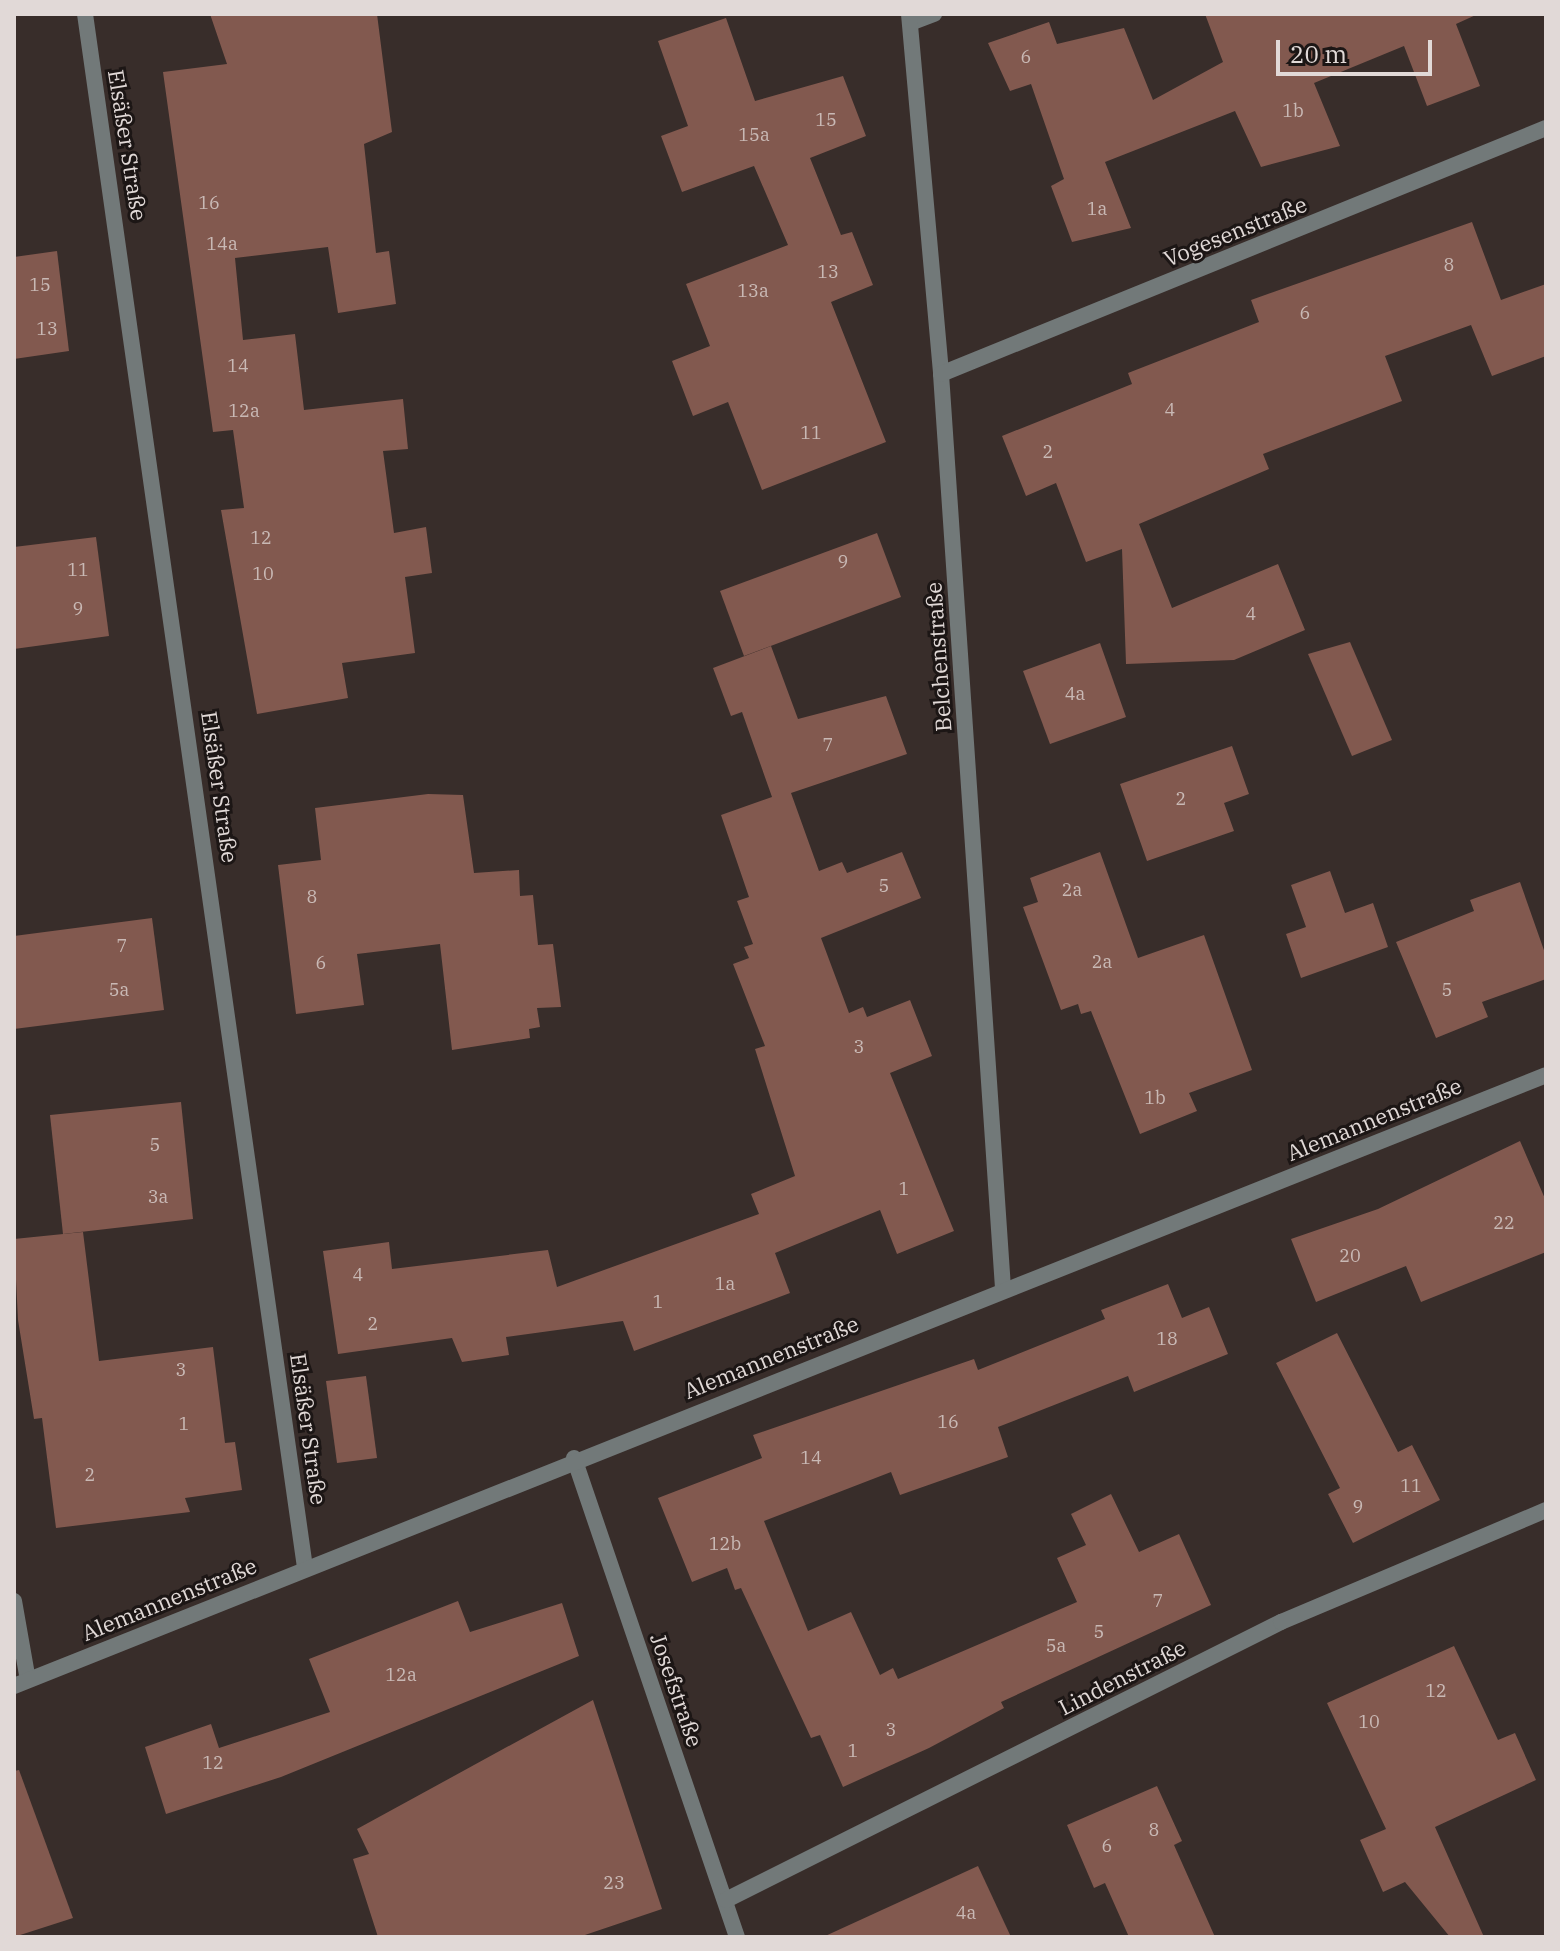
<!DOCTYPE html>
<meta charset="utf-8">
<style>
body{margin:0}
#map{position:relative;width:1560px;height:1951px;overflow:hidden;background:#382d2a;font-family:"IBM Plex Serif",serif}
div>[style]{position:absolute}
.building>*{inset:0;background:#82594f}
.lane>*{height:16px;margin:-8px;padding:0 8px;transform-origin:8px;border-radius:8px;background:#727979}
.street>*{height:16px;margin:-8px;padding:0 8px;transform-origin:8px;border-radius:8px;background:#727979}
span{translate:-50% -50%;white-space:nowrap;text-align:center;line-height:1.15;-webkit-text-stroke:6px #1c1615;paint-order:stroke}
.number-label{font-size:18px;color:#c9b9b5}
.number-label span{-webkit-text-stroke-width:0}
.street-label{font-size:22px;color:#e1d9d7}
.frame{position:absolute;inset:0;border:16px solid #e1d9d7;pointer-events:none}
.scale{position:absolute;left:1276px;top:40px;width:156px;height:36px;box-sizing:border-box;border:4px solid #e1d9d7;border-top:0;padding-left:10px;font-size:24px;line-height:28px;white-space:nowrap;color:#e1d9d7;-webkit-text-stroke:6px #1c1615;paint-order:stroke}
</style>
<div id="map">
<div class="building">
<div style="clip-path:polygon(210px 14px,377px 14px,392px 132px,364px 144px,376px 253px,389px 251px,396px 304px,338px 313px,328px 247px,235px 258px,243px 340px,295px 334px,304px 410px,403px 399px,408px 449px,383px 451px,394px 533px,426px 527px,432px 573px,405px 577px,415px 653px,342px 663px,348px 698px,257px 714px,221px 510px,244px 508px,233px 430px,213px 432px,163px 72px,227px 64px)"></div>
<div style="clip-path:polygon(1205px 14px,1478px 14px,1456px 24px,1480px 86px,1427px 106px,1404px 46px,1314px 83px,1340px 146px,1261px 167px,1235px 111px,1105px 162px,1131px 228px,1072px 242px,1051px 186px,1064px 179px,1031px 84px,1010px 91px,988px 43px,1049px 22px,1057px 44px,1124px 28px,1153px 100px,1223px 62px)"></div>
<div style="clip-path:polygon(726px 18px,755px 101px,843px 76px,866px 136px,810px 158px,841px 235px,852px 232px,873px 285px,831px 302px,886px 442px,762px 490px,728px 402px,693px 416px,672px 361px,710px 346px,686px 284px,788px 245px,754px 166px,682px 192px,661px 136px,688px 126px,658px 41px)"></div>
<div style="clip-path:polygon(1472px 222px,1501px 300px,1546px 284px,1546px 356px,1492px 376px,1471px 325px,1385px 356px,1402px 401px,1263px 454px,1269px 469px,1139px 524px,1172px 608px,1278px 564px,1305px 630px,1234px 660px,1126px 664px,1122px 549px,1086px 562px,1056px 483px,1026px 496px,1002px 436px,1132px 384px,1128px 373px,1259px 322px,1251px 300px)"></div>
<div style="clip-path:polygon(57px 251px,69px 351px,14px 359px,14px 257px)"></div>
<div style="clip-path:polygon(877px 533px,901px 597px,744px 656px,720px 591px)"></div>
<div style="clip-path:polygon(96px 537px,109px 636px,14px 649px,14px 547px)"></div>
<div style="clip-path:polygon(1350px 642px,1392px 740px,1352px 756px,1308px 654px)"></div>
<div style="clip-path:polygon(1100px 643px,1126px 717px,1050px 744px,1023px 671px)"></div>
<div style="clip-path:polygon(771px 646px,798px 719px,886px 696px,907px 754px,791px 793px,819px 871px,842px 862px,847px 873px,902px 852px,921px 898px,821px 938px,849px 1013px,863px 1007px,867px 1017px,910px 1000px,932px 1056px,890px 1073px,954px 1231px,897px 1254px,880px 1210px,775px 1253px,790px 1293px,634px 1351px,623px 1321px,506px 1337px,509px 1355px,462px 1362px,452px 1338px,338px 1354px,323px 1251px,389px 1242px,392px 1269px,548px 1250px,557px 1287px,759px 1214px,751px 1194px,795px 1176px,755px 1049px,765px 1046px,733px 964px,749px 958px,744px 947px,753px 944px,737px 901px,749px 897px,721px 815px,772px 797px,742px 712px,731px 716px,713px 668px)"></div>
<div style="clip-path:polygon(1232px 746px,1249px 794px,1224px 803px,1234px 831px,1147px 861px,1120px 784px)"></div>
<div style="clip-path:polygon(428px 794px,463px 795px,474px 873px,519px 870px,520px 896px,533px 895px,538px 945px,553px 944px,561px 1007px,537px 1008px,540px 1027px,529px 1029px,530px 1038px,452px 1050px,440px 944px,357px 954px,364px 1005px,296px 1014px,278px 865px,321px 860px,315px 808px)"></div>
<div style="clip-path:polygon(1100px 852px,1138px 958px,1204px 935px,1252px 1070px,1189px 1093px,1197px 1111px,1140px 1134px,1091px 1011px,1081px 1014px,1078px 1004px,1061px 1010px,1023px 907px,1038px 902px,1030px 878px)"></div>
<div style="clip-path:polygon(1330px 871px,1345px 913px,1373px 903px,1388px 947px,1301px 978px,1286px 934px,1306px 927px,1291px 885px)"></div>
<div style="clip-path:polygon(1520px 882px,1546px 956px,1546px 979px,1482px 1002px,1488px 1017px,1436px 1038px,1396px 942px,1474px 911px,1470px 900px)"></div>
<div style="clip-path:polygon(152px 918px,164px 1010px,14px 1029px,14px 936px)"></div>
<div style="clip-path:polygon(181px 1102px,193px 1219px,63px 1234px,50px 1115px)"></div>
<div style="clip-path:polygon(1520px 1141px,1546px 1201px,1546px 1252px,1421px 1302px,1406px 1266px,1316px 1302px,1291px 1239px,1378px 1209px)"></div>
<div style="clip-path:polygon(83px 1232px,99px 1361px,213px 1347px,225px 1443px,235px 1442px,242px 1490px,185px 1498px,190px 1512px,56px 1528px,42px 1418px,34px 1419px,18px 1320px,14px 1239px)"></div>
<div style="clip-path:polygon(1168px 1284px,1182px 1318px,1209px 1307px,1228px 1354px,1134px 1392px,1128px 1376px,998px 1427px,1008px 1457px,900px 1495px,891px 1472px,764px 1521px,808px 1631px,851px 1612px,880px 1675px,893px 1668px,898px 1679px,1077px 1602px,1057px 1558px,1086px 1545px,1071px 1514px,1111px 1494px,1139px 1552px,1179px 1534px,1211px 1605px,1001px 1702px,1004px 1708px,929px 1748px,843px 1787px,820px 1735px,811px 1738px,741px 1588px,735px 1590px,727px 1568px,692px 1582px,658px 1498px,762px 1458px,753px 1435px,974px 1359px,978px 1370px,1105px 1319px,1101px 1310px)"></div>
<div style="clip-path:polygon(1337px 1333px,1398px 1452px,1412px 1445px,1440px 1500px,1353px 1543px,1328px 1494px,1340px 1488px,1276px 1363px)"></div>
<div style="clip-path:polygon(366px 1376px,377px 1458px,337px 1463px,326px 1381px)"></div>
<div style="clip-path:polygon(458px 1601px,470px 1632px,562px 1603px,579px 1656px,281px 1777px,166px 1814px,145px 1747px,211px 1724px,219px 1748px,330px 1712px,309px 1659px)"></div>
<div style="clip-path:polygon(1454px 1646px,1498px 1740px,1515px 1733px,1536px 1780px,1435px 1827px,1484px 1937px,1450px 1937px,1405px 1882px,1383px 1892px,1360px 1840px,1386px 1829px,1327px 1703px)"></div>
<div style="clip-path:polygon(593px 1700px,662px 1909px,579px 1937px,378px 1937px,353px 1859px,369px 1854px,357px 1829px)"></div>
<div style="clip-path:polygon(19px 1770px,73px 1918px,14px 1937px,14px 1771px)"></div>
<div style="clip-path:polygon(1157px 1786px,1182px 1841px,1174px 1845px,1215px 1937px,1129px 1937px,1105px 1883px,1094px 1888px,1067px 1825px)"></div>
<div style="clip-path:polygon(978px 1866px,1011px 1937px,823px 1937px)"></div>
</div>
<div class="lane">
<div style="left:910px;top:23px;width:26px;rotate:-21deg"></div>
</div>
<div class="street">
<div style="left:85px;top:14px;width:1569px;rotate:81.94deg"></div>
<div style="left:909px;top:14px;width:361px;rotate:84.9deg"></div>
<div style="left:941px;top:374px;width:917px;rotate:86.12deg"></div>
<div style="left:941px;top:374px;width:653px;rotate:-22.13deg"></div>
<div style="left:574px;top:1458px;width:506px;rotate:71.21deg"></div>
<div style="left:14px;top:1601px;width:80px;rotate:80deg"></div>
<div style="left:14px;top:1686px;width:1649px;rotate:-21.74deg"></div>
<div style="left:726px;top:1900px;width:621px;rotate:-26.61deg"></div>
<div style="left:1281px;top:1622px;width:288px;rotate:-22.9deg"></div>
</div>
<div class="number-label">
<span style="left:1026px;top:57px">6</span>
<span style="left:1293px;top:111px">1b</span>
<span style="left:826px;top:120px">15</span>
<span style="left:754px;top:135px">15a</span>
<span style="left:209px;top:203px">16</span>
<span style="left:1097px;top:209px">1a</span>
<span style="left:222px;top:244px">14a</span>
<span style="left:1449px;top:265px">8</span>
<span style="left:828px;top:272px">13</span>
<span style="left:40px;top:285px">15</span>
<span style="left:753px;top:291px">13a</span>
<span style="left:1305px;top:313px">6</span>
<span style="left:47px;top:329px">13</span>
<span style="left:238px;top:366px">14</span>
<span style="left:1170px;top:410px">4</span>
<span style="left:244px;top:411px">12a</span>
<span style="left:811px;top:433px">11</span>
<span style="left:1048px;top:452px">2</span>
<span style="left:261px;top:538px">12</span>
<span style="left:843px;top:562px">9</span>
<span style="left:78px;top:570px">11</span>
<span style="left:263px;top:574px">10</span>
<span style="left:78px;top:609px">9</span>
<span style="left:1251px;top:614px">4</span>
<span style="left:1075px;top:694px">4a</span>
<span style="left:828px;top:745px">7</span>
<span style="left:1181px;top:799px">2</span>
<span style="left:884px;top:886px">5</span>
<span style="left:1072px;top:890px">2a</span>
<span style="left:312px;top:897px">8</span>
<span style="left:122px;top:946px">7</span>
<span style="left:1102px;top:962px">2a</span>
<span style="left:321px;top:963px">6</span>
<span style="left:119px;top:990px">5a</span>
<span style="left:1447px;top:990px">5</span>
<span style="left:859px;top:1047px">3</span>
<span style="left:1155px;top:1098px">1b</span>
<span style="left:155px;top:1145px">5</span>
<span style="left:904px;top:1189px">1</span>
<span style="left:158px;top:1197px">3a</span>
<span style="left:1504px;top:1223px">22</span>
<span style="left:1350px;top:1256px">20</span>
<span style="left:358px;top:1275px">4</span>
<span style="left:725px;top:1284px">1a</span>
<span style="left:658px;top:1302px">1</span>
<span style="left:373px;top:1324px">2</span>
<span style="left:1167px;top:1339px">18</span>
<span style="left:181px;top:1370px">3</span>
<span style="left:948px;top:1422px">16</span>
<span style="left:184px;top:1424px">1</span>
<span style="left:811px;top:1458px">14</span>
<span style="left:90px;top:1475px">2</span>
<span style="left:1411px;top:1486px">11</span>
<span style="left:1358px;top:1507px">9</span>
<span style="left:725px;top:1544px">12b</span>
<span style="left:1158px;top:1601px">7</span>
<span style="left:1099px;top:1632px">5</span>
<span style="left:1056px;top:1646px">5a</span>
<span style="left:401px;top:1675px">12a</span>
<span style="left:1436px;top:1691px">12</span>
<span style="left:1369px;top:1722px">10</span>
<span style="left:891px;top:1730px">3</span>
<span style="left:853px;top:1751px">1</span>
<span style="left:213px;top:1763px">12</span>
<span style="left:1154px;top:1830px">8</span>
<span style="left:1107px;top:1846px">6</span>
<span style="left:614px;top:1883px">23</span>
<span style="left:966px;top:1913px">4a</span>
</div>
<div class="street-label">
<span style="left:128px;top:145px;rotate:81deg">Elsäßer Straße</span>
<span style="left:1235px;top:231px;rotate:-22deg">Vogesenstraße</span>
<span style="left:938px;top:657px;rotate:-94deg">Belchenstraße</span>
<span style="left:220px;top:787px;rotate:82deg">Elsäßer Straße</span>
<span style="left:1374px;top:1119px;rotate:-22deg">Alemannenstraße</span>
<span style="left:771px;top:1357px;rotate:-22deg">Alemannenstraße</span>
<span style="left:309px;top:1429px;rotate:82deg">Elsäßer Straße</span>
<span style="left:169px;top:1599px;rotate:-22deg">Alemannenstraße</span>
<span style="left:1122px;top:1677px;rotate:-27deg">Lindenstraße</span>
<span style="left:677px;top:1690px;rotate:71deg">Josefstraße</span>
</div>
<div class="frame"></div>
<div class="scale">20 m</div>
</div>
